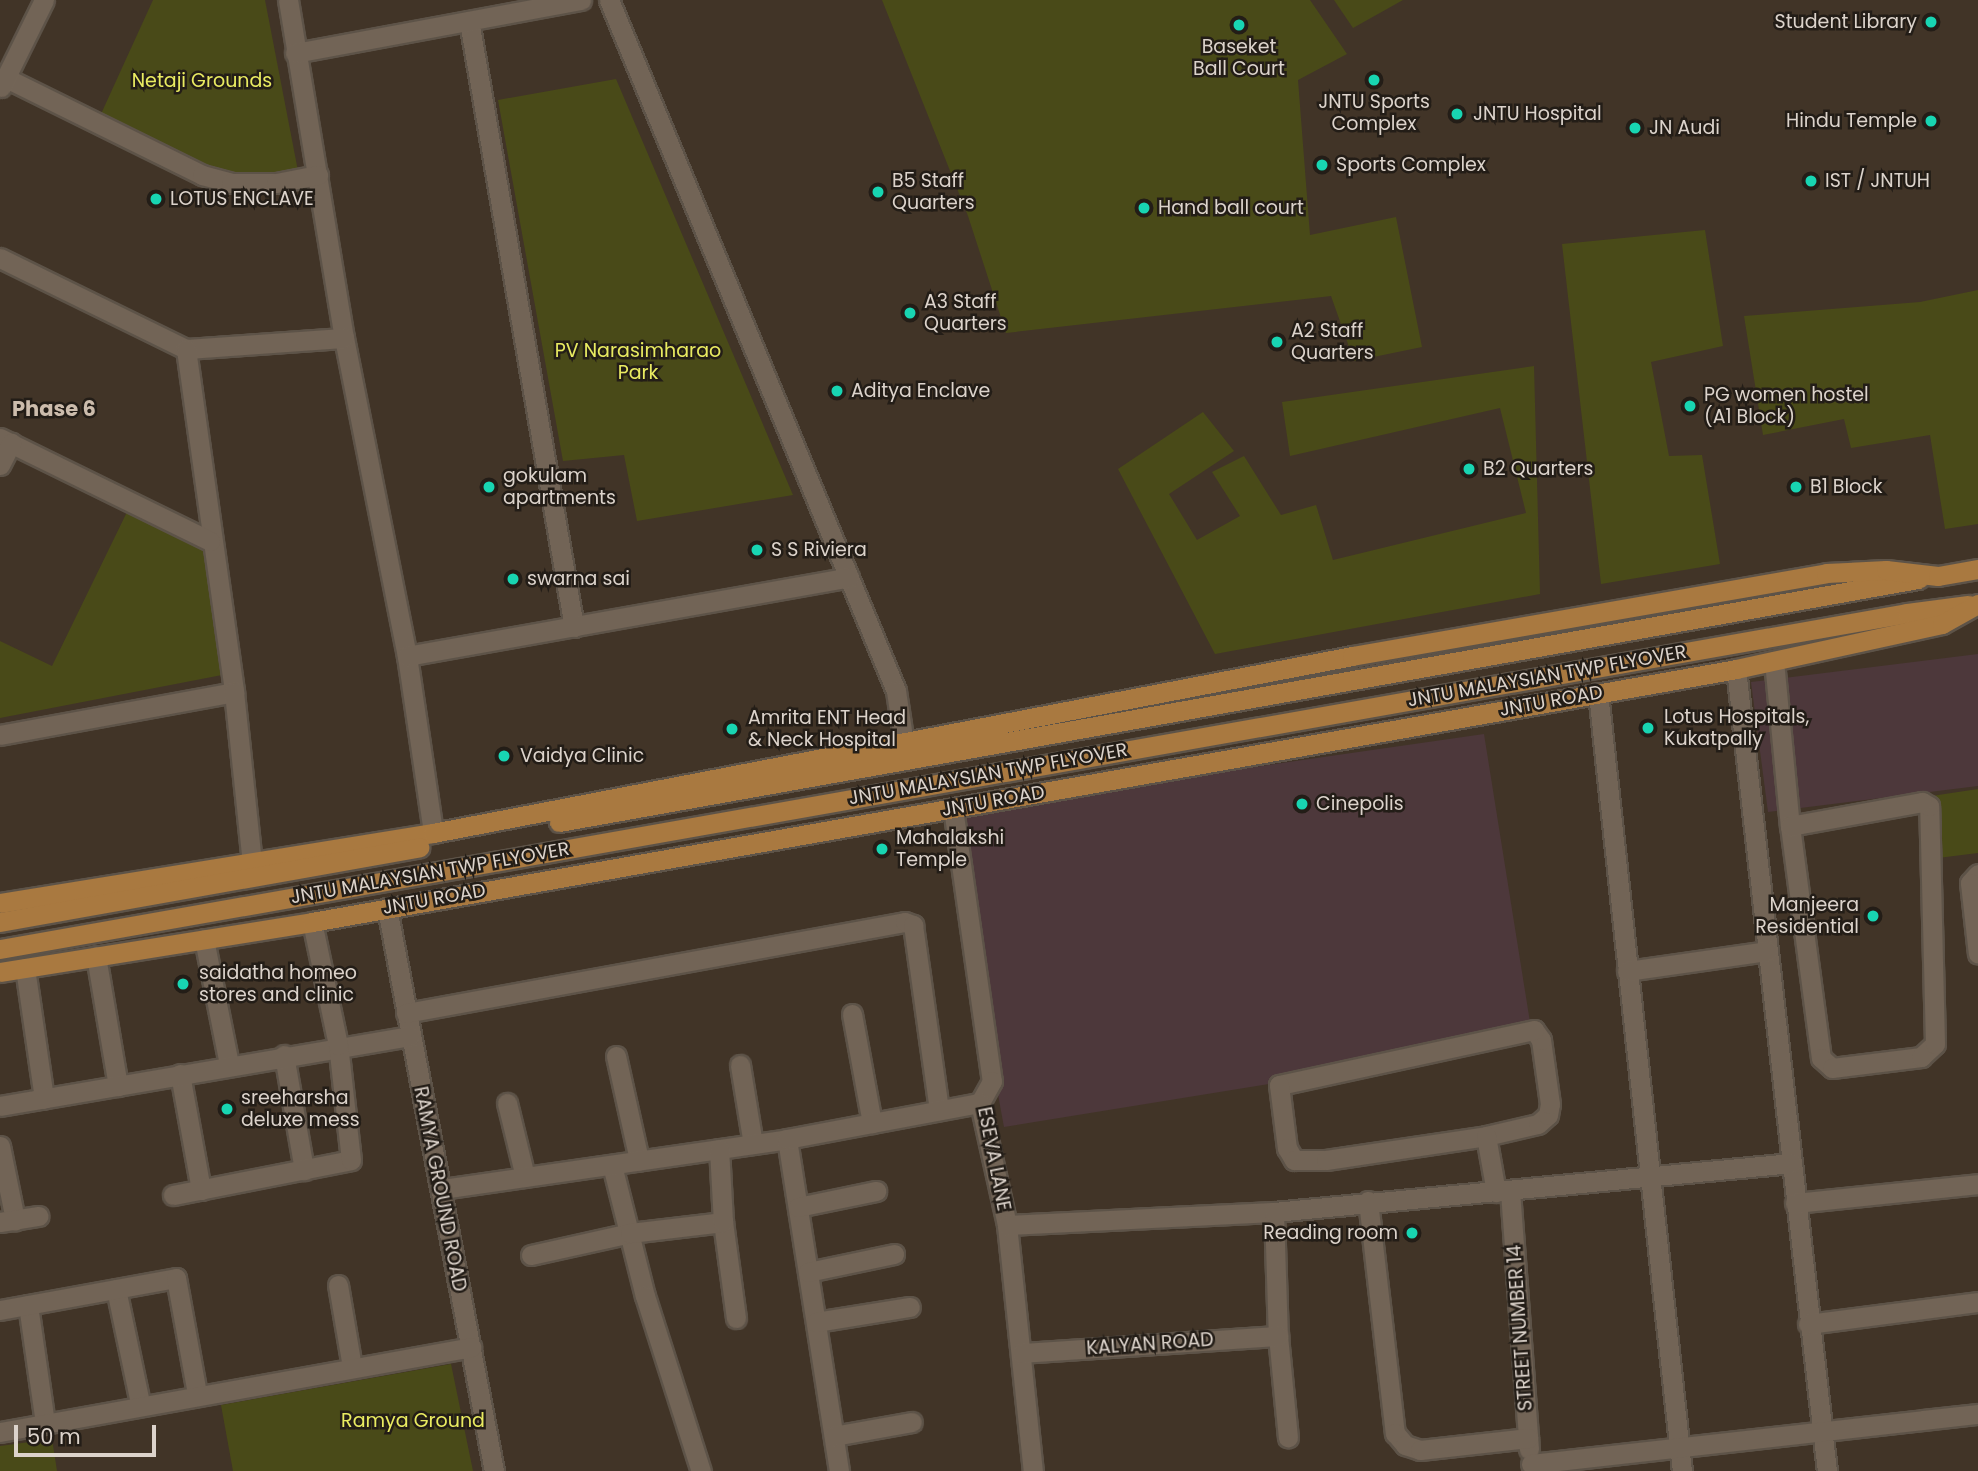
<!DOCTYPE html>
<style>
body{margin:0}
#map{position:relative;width:1978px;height:1471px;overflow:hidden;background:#413427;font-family:Poppins,sans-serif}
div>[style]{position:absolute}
.commercial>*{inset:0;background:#4d383b}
.green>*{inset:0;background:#494a18}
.roads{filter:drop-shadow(2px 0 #5d5348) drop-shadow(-2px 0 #5d5348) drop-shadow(0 2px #5d5348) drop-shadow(0 -2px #5d5348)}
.minor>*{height:19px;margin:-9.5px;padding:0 9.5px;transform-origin:9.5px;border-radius:9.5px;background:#726456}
.primary>*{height:19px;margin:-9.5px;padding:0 9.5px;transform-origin:9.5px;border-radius:9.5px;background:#a97940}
.dots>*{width:19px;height:19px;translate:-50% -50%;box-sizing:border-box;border:4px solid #231d17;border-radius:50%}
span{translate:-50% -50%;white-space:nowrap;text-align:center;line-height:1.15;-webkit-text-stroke:5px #231d17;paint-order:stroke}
.poi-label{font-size:19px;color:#dcd3cb}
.right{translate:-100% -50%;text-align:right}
.left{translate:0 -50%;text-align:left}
.park-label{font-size:19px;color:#e9eb61}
.street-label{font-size:19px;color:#dcd3cb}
.neighbourhood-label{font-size:21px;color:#ccbcac;font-weight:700}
.scale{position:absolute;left:14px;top:1425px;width:142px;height:32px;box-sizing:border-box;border:4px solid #dcd3cb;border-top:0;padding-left:9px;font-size:21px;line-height:24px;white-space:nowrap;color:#dcd3cb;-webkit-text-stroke:5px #231d17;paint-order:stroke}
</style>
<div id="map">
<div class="commercial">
<div style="clip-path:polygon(1978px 654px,1978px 786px,1768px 812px,1751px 682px)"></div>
<div style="clip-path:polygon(1484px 734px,1533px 1041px,1004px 1127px,947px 819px,1184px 777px)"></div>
</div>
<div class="green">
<div style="clip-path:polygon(153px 0,265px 0,298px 171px,275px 176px,213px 172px,101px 114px)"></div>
<div style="clip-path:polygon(882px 0,1310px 0,1347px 54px,1298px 80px,1310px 235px,1396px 217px,1422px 347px,1354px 361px,1331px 296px,1006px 333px,968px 216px)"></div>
<div style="clip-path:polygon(1334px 0,1403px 0,1353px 28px)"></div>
<div style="clip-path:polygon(616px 79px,793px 495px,637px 521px,624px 455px,563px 461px,498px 100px)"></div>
<div style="clip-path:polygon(1705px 230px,1723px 346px,1651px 362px,1669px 456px,1702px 455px,1720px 564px,1601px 584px,1562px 244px)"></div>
<div style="clip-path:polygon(1978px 290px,1978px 524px,1945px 529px,1930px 435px,1851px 448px,1844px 419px,1763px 435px,1744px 316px,1920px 302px)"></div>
<div style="clip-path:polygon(1534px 366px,1540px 594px,1215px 654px,1118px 469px,1203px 412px,1234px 451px,1169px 494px,1197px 540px,1240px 516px,1212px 472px,1244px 456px,1281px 515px,1316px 505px,1333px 560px,1526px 513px,1500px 408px,1290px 456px,1282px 402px)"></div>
<div style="clip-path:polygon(127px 512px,203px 548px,222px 675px,0 718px,0 641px,52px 666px)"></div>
<div style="clip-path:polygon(1978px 789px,1978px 853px,1930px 859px,1925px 797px)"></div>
<div style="clip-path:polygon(451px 1364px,473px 1471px,233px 1471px,221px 1405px)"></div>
<div style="clip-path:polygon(52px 1439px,57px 1471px,0 1471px,0 1446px)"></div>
</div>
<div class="roads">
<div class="minor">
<div style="left:288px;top:0;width:343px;rotate:80.6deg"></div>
<div style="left:344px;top:338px;width:324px;rotate:78.8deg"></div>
<div style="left:407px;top:656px;width:179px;rotate:81.6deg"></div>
<div style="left:609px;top:0;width:748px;rotate:67.44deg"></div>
<div style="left:896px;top:691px;width:54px;rotate:81.4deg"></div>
<div style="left:469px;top:21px;width:615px;rotate:80.17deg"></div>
<div style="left:295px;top:53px;width:291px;rotate:-10.5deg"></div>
<div style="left:6px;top:78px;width:219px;rotate:26.3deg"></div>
<div style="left:202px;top:175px;width:30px;rotate:15deg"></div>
<div style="left:231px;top:183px;width:45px"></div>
<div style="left:276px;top:183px;width:43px;rotate:-10.8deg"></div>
<div style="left:1px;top:87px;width:97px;rotate:-63.7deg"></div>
<div style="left:0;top:258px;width:207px;rotate:26.1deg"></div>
<div style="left:186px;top:349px;width:158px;rotate:-4deg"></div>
<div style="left:186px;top:349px;width:346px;rotate:82deg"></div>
<div style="left:0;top:438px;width:234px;rotate:26.1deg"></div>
<div style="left:0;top:465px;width:25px;rotate:-63deg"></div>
<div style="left:407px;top:656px;width:449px;rotate:-10.1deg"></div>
<div style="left:1774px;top:661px;width:166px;rotate:84.5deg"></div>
<div style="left:1790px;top:826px;width:234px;rotate:82.4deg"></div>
<div style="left:1821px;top:1058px;width:15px;rotate:42deg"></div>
<div style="left:1832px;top:1068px;width:90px;rotate:-7deg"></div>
<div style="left:1921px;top:1057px;width:19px;rotate:-43deg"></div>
<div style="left:1935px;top:1044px;width:238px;rotate:-91.4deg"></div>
<div style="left:1929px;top:806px;width:8px;rotate:-150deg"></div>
<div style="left:1922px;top:802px;width:134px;rotate:169.7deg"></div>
<div style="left:1736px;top:669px;width:807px;rotate:83.53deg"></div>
<div style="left:1598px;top:693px;width:783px;rotate:83.84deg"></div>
<div style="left:0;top:735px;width:238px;rotate:-10.4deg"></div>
<div style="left:234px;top:692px;width:171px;rotate:84deg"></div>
<div style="left:953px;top:808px;width:276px;rotate:81.9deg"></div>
<div style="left:992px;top:1081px;width:25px;rotate:119deg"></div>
<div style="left:980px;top:1103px;width:125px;rotate:77.5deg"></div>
<div style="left:1007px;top:1225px;width:247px;rotate:84deg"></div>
<div style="left:1978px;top:874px;width:12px;rotate:132deg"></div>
<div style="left:1970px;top:883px;width:71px;rotate:83.6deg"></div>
<div style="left:387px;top:908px;width:573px;rotate:79.24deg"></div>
<div style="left:204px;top:939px;width:127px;rotate:78.7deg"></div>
<div style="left:96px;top:956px;width:132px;rotate:80.4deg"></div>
<div style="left:25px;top:968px;width:132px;rotate:81.7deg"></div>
<div style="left:1627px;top:971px;width:142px;rotate:-8.1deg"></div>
<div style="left:406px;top:1013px;width:507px;rotate:-10.34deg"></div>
<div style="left:905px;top:922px;width:9px;rotate:21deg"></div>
<div style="left:913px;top:925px;width:187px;rotate:82deg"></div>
<div style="left:852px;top:1014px;width:111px;rotate:79.6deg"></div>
<div style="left:284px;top:1055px;width:117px;rotate:80.1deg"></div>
<div style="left:616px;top:1056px;width:107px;rotate:77.5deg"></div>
<div style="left:740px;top:1065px;width:80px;rotate:80.7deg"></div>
<div style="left:180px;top:1074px;width:118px;rotate:79.7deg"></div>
<div style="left:507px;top:1103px;width:76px;rotate:76.3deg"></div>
<div style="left:0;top:1106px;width:416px;rotate:-9.7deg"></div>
<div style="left:1486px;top:1136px;width:53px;rotate:-13deg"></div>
<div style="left:1538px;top:1124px;width:13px;rotate:-42deg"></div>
<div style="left:1548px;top:1115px;width:11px;rotate:-80deg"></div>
<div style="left:1550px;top:1104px;width:65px;rotate:-98deg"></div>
<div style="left:1541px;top:1040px;width:12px;rotate:-125deg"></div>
<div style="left:1534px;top:1030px;width:261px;rotate:167.8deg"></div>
<div style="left:1279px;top:1085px;width:64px;rotate:82.8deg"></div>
<div style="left:1287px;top:1148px;width:14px;rotate:60deg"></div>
<div style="left:1294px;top:1160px;width:32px"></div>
<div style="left:1326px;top:1160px;width:162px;rotate:-8.5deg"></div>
<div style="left:1486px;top:1136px;width:57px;rotate:79.9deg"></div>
<div style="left:787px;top:1139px;width:336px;rotate:81.1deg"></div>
<div style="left:0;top:1146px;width:76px;rotate:78.5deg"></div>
<div style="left:612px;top:1165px;width:135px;rotate:75.9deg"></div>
<div style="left:645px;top:1296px;width:184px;rotate:72.3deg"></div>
<div style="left:442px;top:1189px;width:349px;rotate:-8.2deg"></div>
<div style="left:787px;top:1139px;width:196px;rotate:-10.6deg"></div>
<div style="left:1510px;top:1191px;width:259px;rotate:85.8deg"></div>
<div style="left:173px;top:1195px;width:181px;rotate:-11.1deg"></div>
<div style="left:351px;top:1160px;width:116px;rotate:-96.4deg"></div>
<div style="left:338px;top:1045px;width:126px;rotate:-101.9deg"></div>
<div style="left:1368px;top:1201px;width:234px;rotate:83.4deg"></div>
<div style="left:1395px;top:1433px;width:16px;rotate:50deg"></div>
<div style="left:1405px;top:1445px;width:16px;rotate:18deg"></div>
<div style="left:1420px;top:1450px;width:109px;rotate:-6.3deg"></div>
<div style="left:1795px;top:1203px;width:184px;rotate:-5.9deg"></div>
<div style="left:798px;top:1207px;width:80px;rotate:-11.6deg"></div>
<div style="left:1274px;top:1212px;width:124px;rotate:88.2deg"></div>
<div style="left:1278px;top:1336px;width:102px;rotate:84.4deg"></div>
<div style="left:0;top:1222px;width:39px;rotate:-9deg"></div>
<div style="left:723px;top:1222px;width:97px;rotate:82.3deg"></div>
<div style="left:1007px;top:1225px;width:267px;rotate:-2.8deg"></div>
<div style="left:1274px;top:1212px;width:520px;rotate:-5.4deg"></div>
<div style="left:531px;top:1255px;width:101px;rotate:-12.5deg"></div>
<div style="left:630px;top:1233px;width:94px;rotate:-6.7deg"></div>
<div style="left:723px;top:1222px;width:73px;rotate:-93.1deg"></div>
<div style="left:808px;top:1272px;width:88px;rotate:-11.8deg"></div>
<div style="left:338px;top:1285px;width:83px;rotate:80.3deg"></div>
<div style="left:116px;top:1289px;width:116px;rotate:78.1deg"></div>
<div style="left:28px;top:1305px;width:119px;rotate:81.8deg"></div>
<div style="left:0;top:1310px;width:179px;rotate:-10.3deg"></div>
<div style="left:176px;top:1278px;width:117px;rotate:79.7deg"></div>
<div style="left:816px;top:1322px;width:95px;rotate:-9.1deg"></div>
<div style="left:1808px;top:1324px;width:171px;rotate:-7.4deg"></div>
<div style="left:1022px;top:1353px;width:257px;rotate:-3.8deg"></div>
<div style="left:0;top:1432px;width:479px;rotate:-10.2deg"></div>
<div style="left:834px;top:1436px;width:79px;rotate:-10.2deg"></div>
<div style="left:1531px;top:1464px;width:450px;rotate:-6.4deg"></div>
</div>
<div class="primary">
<div style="left:559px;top:822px;width:1381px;rotate:-10.14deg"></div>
<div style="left:0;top:903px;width:439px;rotate:-9.2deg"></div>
<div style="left:433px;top:833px;width:936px;rotate:-10.9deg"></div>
<div style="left:1352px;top:656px;width:481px;rotate:-9.9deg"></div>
<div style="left:1826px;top:573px;width:60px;rotate:-2.9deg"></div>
<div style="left:1886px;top:570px;width:52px;rotate:6.6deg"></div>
<div style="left:1938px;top:576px;width:41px;rotate:-9.9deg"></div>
<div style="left:0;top:922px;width:426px;rotate:-10.1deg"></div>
<div style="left:0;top:949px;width:1936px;rotate:-9.99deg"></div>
<div style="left:1907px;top:613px;width:62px;rotate:-7.5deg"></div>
<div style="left:0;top:972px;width:316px;rotate:-9.1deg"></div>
<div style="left:312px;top:922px;width:1446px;rotate:-10.07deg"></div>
<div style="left:1736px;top:669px;width:211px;rotate:-12.3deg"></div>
<div style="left:1942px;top:624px;width:41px;rotate:-29.1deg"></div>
</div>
</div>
<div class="dots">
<div style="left:1931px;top:22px;background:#18d5b2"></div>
<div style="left:1239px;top:25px;background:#18d5b2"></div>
<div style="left:1374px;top:80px;background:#18d5b2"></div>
<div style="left:1457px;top:114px;background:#18d5b2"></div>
<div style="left:1931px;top:121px;background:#18d5b2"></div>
<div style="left:1635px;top:128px;background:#18d5b2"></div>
<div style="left:1322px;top:165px;background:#18d5b2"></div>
<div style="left:1811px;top:181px;background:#18d5b2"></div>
<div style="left:878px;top:192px;background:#18d5b2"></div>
<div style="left:156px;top:199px;background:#18d5b2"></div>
<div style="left:1144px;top:208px;background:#18d5b2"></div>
<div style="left:910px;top:313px;background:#18d5b2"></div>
<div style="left:1277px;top:342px;background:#18d5b2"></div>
<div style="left:837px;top:391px;background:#18d5b2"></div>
<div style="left:1690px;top:406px;background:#18d5b2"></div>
<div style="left:1469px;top:469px;background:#18d5b2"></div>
<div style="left:489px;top:487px;background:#18d5b2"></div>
<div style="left:1796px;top:487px;background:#18d5b2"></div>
<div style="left:757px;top:550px;background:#18d5b2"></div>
<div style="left:513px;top:579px;background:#18d5b2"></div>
<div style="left:1648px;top:728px;background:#18d5b2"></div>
<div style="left:732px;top:729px;background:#18d5b2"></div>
<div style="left:504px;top:756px;background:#18d5b2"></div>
<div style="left:1302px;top:804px;background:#18d5b2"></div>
<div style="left:882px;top:849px;background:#18d5b2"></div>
<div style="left:1873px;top:916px;background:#18d5b2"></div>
<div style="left:183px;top:984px;background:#18d5b2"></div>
<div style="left:227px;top:1109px;background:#18d5b2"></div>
<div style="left:1412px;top:1233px;background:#18d5b2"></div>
</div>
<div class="poi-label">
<span class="right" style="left:1917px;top:22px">Student Library</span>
<span style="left:1239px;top:58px">Baseket<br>Ball Court</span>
<span style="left:1374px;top:113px">JNTU Sports<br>Complex</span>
<span class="left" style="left:1473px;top:114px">JNTU Hospital</span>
<span class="right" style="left:1917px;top:121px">Hindu Temple</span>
<span class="left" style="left:1649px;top:128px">JN Audi</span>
<span class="left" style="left:1336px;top:165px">Sports Complex</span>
<span class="left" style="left:892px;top:192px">B5 Staff<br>Quarters</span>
<span class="left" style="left:1825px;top:181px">IST / JNTUH</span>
<span class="left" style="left:170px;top:199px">LOTUS ENCLAVE</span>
<span class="left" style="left:1158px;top:208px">Hand ball court</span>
<span class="left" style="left:924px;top:313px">A3 Staff<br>Quarters</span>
<span class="left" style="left:1291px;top:342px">A2 Staff<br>Quarters</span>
<span class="left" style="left:851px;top:391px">Aditya Enclave</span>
<span class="left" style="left:1704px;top:406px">PG women hostel<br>(A1 Block)</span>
<span class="left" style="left:1483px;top:469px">B2 Quarters</span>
<span class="left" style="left:503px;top:487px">gokulam<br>apartments</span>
<span class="left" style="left:1810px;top:487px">B1 Block</span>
<span class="left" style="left:771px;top:550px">S S Riviera</span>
<span class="left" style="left:527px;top:579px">swarna sai</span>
<span class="left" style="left:1664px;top:728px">Lotus Hospitals,<br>Kukatpally</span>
<span class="left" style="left:748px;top:729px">Amrita ENT Head<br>&amp; Neck Hospital</span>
<span class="left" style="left:520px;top:756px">Vaidya Clinic</span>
<span class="left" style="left:1316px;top:804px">Cinepolis</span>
<span class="left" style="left:896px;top:849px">Mahalakshi<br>Temple</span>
<span class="right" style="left:1859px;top:916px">Manjeera<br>Residential</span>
<span class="left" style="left:199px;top:984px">saidatha homeo<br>stores and clinic</span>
<span class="left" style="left:241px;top:1109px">sreeharsha<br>deluxe mess</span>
<span class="right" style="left:1398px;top:1233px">Reading room</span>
</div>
<div class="park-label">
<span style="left:202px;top:81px">Netaji Grounds</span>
<span style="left:638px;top:362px">PV Narasimharao<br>Park</span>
<span style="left:413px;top:1421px">Ramya Ground</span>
</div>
<div class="street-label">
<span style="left:1547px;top:676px;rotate:-10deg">JNTU MALAYSIAN TWP FLYOVER</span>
<span style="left:1551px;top:701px;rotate:-10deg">JNTU ROAD</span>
<span style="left:988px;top:774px;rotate:-10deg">JNTU MALAYSIAN TWP FLYOVER</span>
<span style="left:993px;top:801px;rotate:-10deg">JNTU ROAD</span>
<span style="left:430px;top:873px;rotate:-10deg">JNTU MALAYSIAN TWP FLYOVER</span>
<span style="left:434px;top:899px;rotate:-10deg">JNTU ROAD</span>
<span style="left:994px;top:1159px;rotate:79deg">ESEVA LANE</span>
<span style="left:440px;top:1189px;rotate:79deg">RAMYA GROUND ROAD</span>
<span style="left:1520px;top:1328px;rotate:-94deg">STREET NUMBER 14</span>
<span style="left:1150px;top:1344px;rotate:-4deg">KALYAN ROAD</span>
</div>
<div class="neighbourhood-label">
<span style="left:54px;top:409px">Phase 6</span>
</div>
<div class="scale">50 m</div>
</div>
